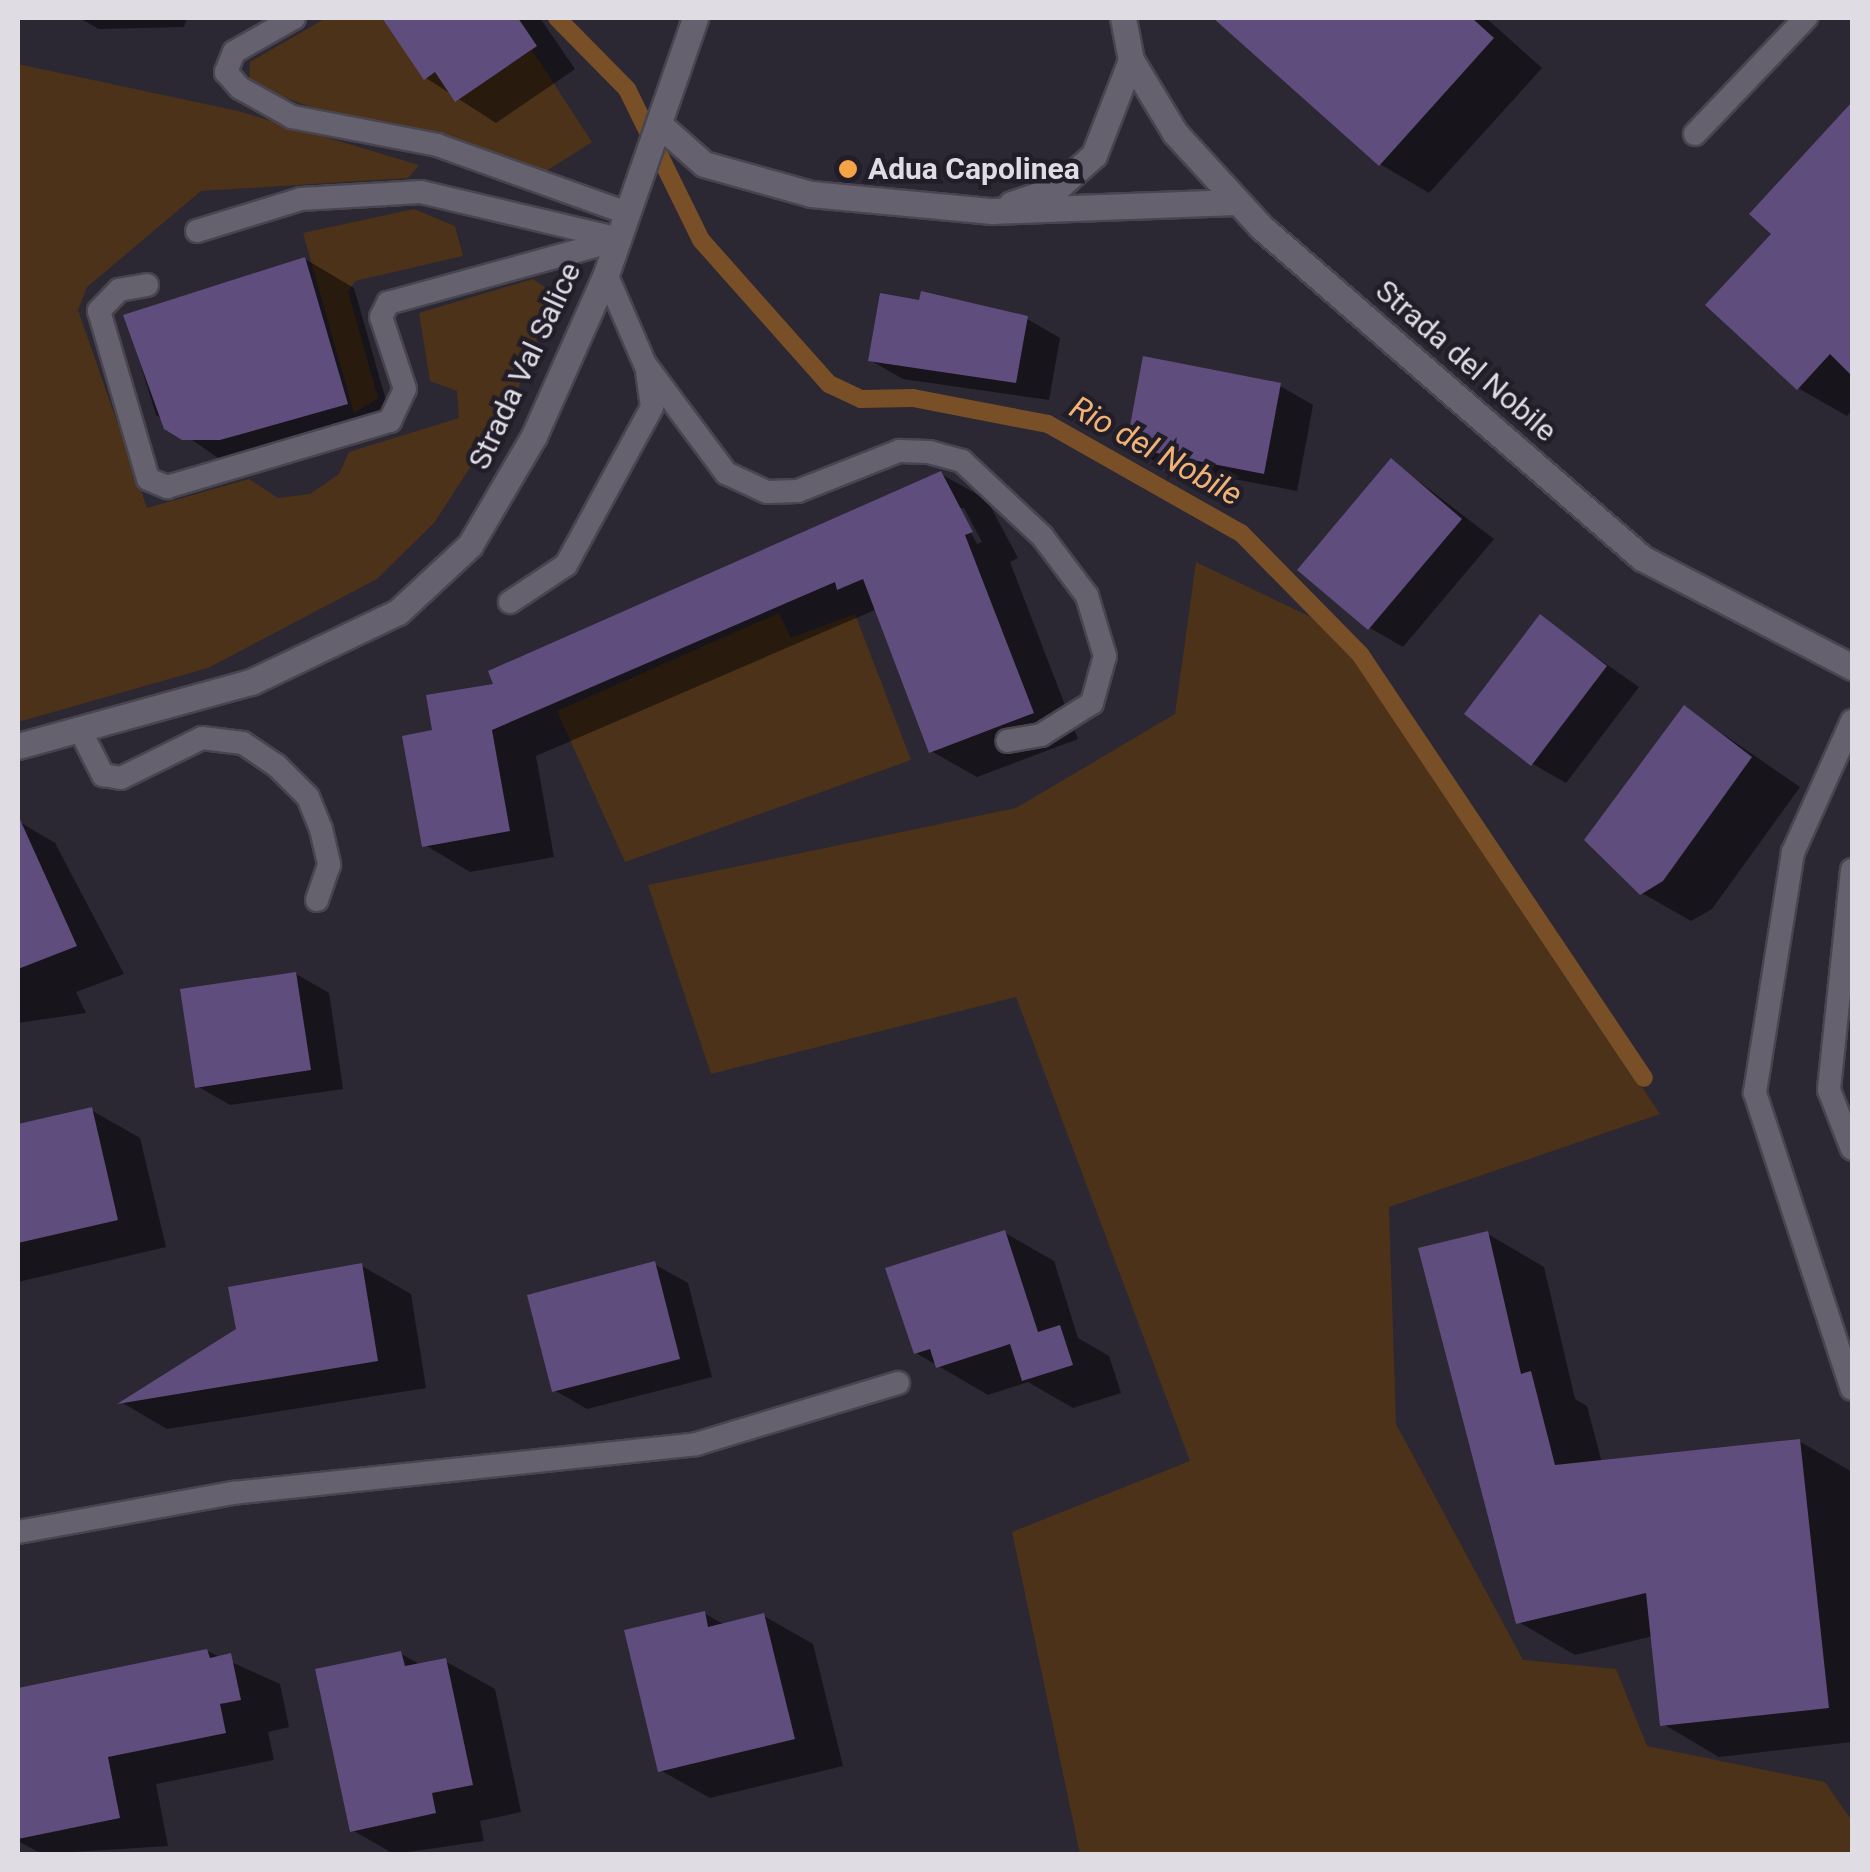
<!DOCTYPE html>
<style>
body{margin:0}
#map{position:relative;width:1870px;height:1872px;overflow:hidden;background:#2b2733;font-family:Roboto,sans-serif}
div>[style]{position:absolute}
.green>*{inset:0;background:#4c3218}
.shadow>*{inset:0;background:#0007}
.stream>*{height:18px;margin:-9px;padding:0 9px;transform-origin:9px;border-radius:9px;background:#784f26}
.building>*{inset:0;background:#5f4d7d}
.roads{filter:drop-shadow(2px 0 #49454f) drop-shadow(-2px 0 #49454f) drop-shadow(0 2px #49454f) drop-shadow(0 -2px #49454f)}
.lane>*{height:22px;margin:-11px;padding:0 11px;transform-origin:11px;border-radius:11px;background:#66616f}
.street>*{height:25px;margin:-12.5px;padding:0 12.5px;transform-origin:12.5px;border-radius:12.5px;background:#66616f}
.secondary>*{height:25px;margin:-12.5px;padding:0 12.5px;transform-origin:12.5px;border-radius:12.5px;background:#66616f}
.dots>*{width:28px;height:28px;translate:-50% -50%;box-sizing:border-box;border:5px solid #211d29;border-radius:50%}
span{translate:-50% -50%;white-space:nowrap;text-align:center;line-height:1.15;-webkit-text-stroke:9px #211d29;paint-order:stroke}
.poi-label{font-size:30px;color:#dfdce4;font-weight:700}
.left{translate:0 -50%;text-align:left}
.street-label{font-size:30px;color:#dfdce4}
.water-label{font-size:32px;color:#f2b274;font-style:italic}
.frame{position:absolute;inset:0;border:20px solid #dfdce4;pointer-events:none}
</style>
<div id="map">
<div class="green">
<div style="clip-path:polygon(326px 18px,382px 18px,424px 79px,435px 72px,455px 101px,532px 50px,592px 142px,540px 175px,448px 136px,348px 122px,249px 83px,250px 62px)"></div>
<div style="clip-path:polygon(18px 64px,238px 111px,419px 165px,408px 178px,201px 191px,87px 287px,78px 310px,147px 508px,249px 479px,278px 498px,310px 494px,339px 474px,349px 452px,459px 418px,457px 391px,430px 381px,419px 313px,533px 279px,557px 295px,512px 403px,434px 523px,377px 579px,208px 668px,18px 722px)"></div>
<div style="clip-path:polygon(414px 209px,455px 226px,463px 256px,355px 281px,348px 292px,378px 398px,354px 413px,303px 233px)"></div>
<div style="clip-path:polygon(1196px 562px,1338px 630px,1660px 1114px,1389px 1207px,1396px 1424px,1523px 1660px,1616px 1669px,1647px 1746px,1825px 1782px,1852px 1821px,1852px 1854px,1080px 1854px,1012px 1532px,1190px 1461px,1016px 997px,711px 1074px,648px 885px,1016px 808px,1175px 714px)"></div>
<div style="clip-path:polygon(779px 613px,791px 638px,855px 614px,911px 760px,625px 862px,557px 711px)"></div>
</div>
<div class="shadow">
<div style="clip-path:polygon(79px 18px,187px 18px,184px 27px,99px 29px)"></div>
<div style="clip-path:polygon(385px 18px,540px 18px,575px 69px,496px 123px,426px 78px)"></div>
<div style="clip-path:polygon(1217px 18px,1486px 18px,1542px 68px,1429px 193px,1380px 164px)"></div>
<div style="clip-path:polygon(1852px 106px,1852px 410px,1847px 416px,1798px 388px,1775px 234px,1753px 214px)"></div>
<div style="clip-path:polygon(305px 259px,354px 288px,395px 432px,271px 467px,224px 462px,156px 415px,126px 317px)"></div>
<div style="clip-path:polygon(1027px 319px,1060px 338px,1049px 400px,903px 379px,870px 360px)"></div>
<div style="clip-path:polygon(1280px 386px,1313px 405px,1297px 491px,1161px 465px,1128px 446px)"></div>
<div style="clip-path:polygon(1392px 461px,1494px 539px,1403px 647px,1370px 628px)"></div>
<div style="clip-path:polygon(evenodd,941px 474px,987px 500px,1018px 558px,1010px 562px,1078px 739px,977px 777px,931px 751px,877px 609px,536px 756px,554px 857px,470px 872px,425px 845px,435px 732px,497px 686px,941px 474px,958px 508px,964px 508px,982px 542px,977px 544px,958px 508px)"></div>
<div style="clip-path:polygon(1540px 618px,1639px 687px,1566px 783px,1533px 764px)"></div>
<div style="clip-path:polygon(1685px 708px,1800px 787px,1712px 909px,1691px 921px,1642px 893px)"></div>
<div style="clip-path:polygon(18px 821px,55px 843px,124px 974px,76px 992px,86px 1013px,18px 1023px)"></div>
<div style="clip-path:polygon(296px 974px,329px 993px,343px 1089px,230px 1105px,197px 1086px)"></div>
<div style="clip-path:polygon(91px 1110px,140px 1138px,166px 1247px,18px 1282px,18px 1127px)"></div>
<div style="clip-path:polygon(1005px 1233px,1054px 1261px,1078px 1338px,1109px 1356px,1121px 1393px,1073px 1408px,1028px 1382px,988px 1395px,916px 1353px)"></div>
<div style="clip-path:polygon(1488px 1234px,1544px 1267px,1575px 1399px,1587px 1406px,1602px 1463px,1799px 1441px,1852px 1472px,1852px 1742px,1719px 1757px,1663px 1724px,1653px 1636px,1575px 1655px,1519px 1622px)"></div>
<div style="clip-path:polygon(654px 1264px,688px 1283px,712px 1377px,587px 1409px,554px 1390px)"></div>
<div style="clip-path:polygon(362px 1266px,411px 1294px,426px 1388px,167px 1429px,121px 1402px)"></div>
<div style="clip-path:polygon(704px 1613px,725px 1625px,764px 1616px,813px 1644px,843px 1766px,710px 1798px,660px 1770px)"></div>
<div style="clip-path:polygon(207px 1651px,280px 1684px,289px 1727px,268px 1732px,274px 1760px,156px 1784px,168px 1846px,42px 1854px,18px 1841px,18px 1690px)"></div>
<div style="clip-path:polygon(401px 1654px,421px 1665px,445px 1661px,495px 1689px,521px 1812px,480px 1821px,484px 1841px,394px 1854px,352px 1830px)"></div>
</div>
<div class="stream">
<div style="left:557px;top:18px;width:100px;rotate:45.4deg"></div>
<div style="left:627px;top:89px;width:168px;rotate:63.9deg"></div>
<div style="left:701px;top:240px;width:193px;rotate:48.4deg"></div>
<div style="left:829px;top:384px;width:35px;rotate:25deg"></div>
<div style="left:861px;top:399px;width:52px;rotate:-1.1deg"></div>
<div style="left:913px;top:398px;width:137px;rotate:10.9deg"></div>
<div style="left:1048px;top:424px;width:222px;rotate:29.5deg"></div>
<div style="left:1241px;top:533px;width:170px;rotate:45.5deg"></div>
<div style="left:1360px;top:654px;width:510px;rotate:56.19deg"></div>
</div>
<div class="building">
<div style="clip-path:polygon(382px 18px,518px 18px,537px 46px,455px 102px,435px 72px,424px 80px)"></div>
<div style="clip-path:polygon(1213px 18px,1472px 18px,1494px 38px,1379px 166px)"></div>
<div style="clip-path:polygon(1852px 102px,1852px 376px,1830px 354px,1797px 390px,1705px 305px,1771px 234px,1749px 214px)"></div>
<div style="clip-path:polygon(305px 257px,348px 404px,220px 440px,182px 440px,164px 429px,123px 315px)"></div>
<div style="clip-path:polygon(921px 291px,1028px 316px,1016px 383px,868px 361px,880px 293px,919px 300px)"></div>
<div style="clip-path:polygon(1143px 356px,1281px 383px,1264px 474px,1126px 447px)"></div>
<div style="clip-path:polygon(1391px 458px,1462px 519px,1368px 630px,1297px 570px)"></div>
<div style="clip-path:polygon(941px 471px,973px 532px,965px 535px,1034px 713px,929px 753px,863px 579px,837px 590px,835px 582px,492px 730px,510px 831px,422px 847px,402px 736px,432px 730px,426px 695px,493px 684px,488px 671px)"></div>
<div style="clip-path:polygon(1540px 614px,1607px 666px,1531px 766px,1464px 714px)"></div>
<div style="clip-path:polygon(1684px 705px,1752px 757px,1663px 881px,1640px 895px,1584px 840px)"></div>
<div style="clip-path:polygon(18px 815px,77px 946px,18px 969px)"></div>
<div style="clip-path:polygon(296px 972px,311px 1070px,195px 1088px,180px 989px)"></div>
<div style="clip-path:polygon(92px 1107px,118px 1220px,18px 1243px,18px 1124px)"></div>
<div style="clip-path:polygon(1005px 1230px,1038px 1332px,1060px 1325px,1073px 1365px,1022px 1381px,1010px 1344px,936px 1368px,930px 1349px,914px 1354px,885px 1268px)"></div>
<div style="clip-path:polygon(1488px 1231px,1521px 1374px,1531px 1371px,1555px 1465px,1800px 1439px,1829px 1708px,1660px 1726px,1646px 1593px,1516px 1624px,1418px 1248px)"></div>
<div style="clip-path:polygon(655px 1261px,680px 1359px,552px 1392px,527px 1295px)"></div>
<div style="clip-path:polygon(362px 1263px,378px 1361px,117px 1404px,236px 1329px,228px 1287px)"></div>
<div style="clip-path:polygon(705px 1611px,708px 1627px,764px 1613px,795px 1739px,658px 1772px,624px 1630px)"></div>
<div style="clip-path:polygon(207px 1649px,210px 1658px,231px 1653px,241px 1700px,220px 1704px,226px 1733px,108px 1757px,120px 1818px,18px 1839px,18px 1688px)"></div>
<div style="clip-path:polygon(401px 1651px,405px 1666px,446px 1658px,473px 1785px,432px 1793px,436px 1813px,350px 1832px,315px 1669px)"></div>
</div>
<div class="roads">
<div class="lane">
<div style="left:294px;top:18px;width:69px;rotate:150.5deg"></div>
<div style="left:234px;top:52px;width:22px;rotate:112deg"></div>
<div style="left:226px;top:72px;width:21px;rotate:49deg"></div>
<div style="left:240px;top:88px;width:60px;rotate:29.1deg"></div>
<div style="left:292px;top:117px;width:148px;rotate:10.9deg"></div>
<div style="left:437px;top:145px;width:202px;rotate:19.7deg"></div>
<div style="left:1695px;top:134px;width:161px;rotate:-46.3deg"></div>
<div style="left:197px;top:231px;width:109px;rotate:-17.1deg"></div>
<div style="left:301px;top:199px;width:120px;rotate:-3.3deg"></div>
<div style="left:421px;top:192px;width:195px;rotate:13.3deg"></div>
<div style="left:606px;top:274px;width:98px;rotate:66.6deg"></div>
<div style="left:645px;top:364px;width:136px;rotate:53.4deg"></div>
<div style="left:726px;top:473px;width:45px;rotate:24.9deg"></div>
<div style="left:767px;top:492px;width:31px;rotate:-2deg"></div>
<div style="left:798px;top:491px;width:109px;rotate:-21.6deg"></div>
<div style="left:899px;top:451px;width:30px;rotate:2deg"></div>
<div style="left:929px;top:452px;width:34px;rotate:15deg"></div>
<div style="left:962px;top:461px;width:110px;rotate:43.2deg"></div>
<div style="left:1042px;top:536px;width:75px;rotate:53.1deg"></div>
<div style="left:1087px;top:596px;width:63px;rotate:73.3deg"></div>
<div style="left:1105px;top:656px;width:49px;rotate:105.5deg"></div>
<div style="left:1092px;top:703px;width:60px;rotate:147.9deg"></div>
<div style="left:1041px;top:735px;width:34px;rotate:170deg"></div>
<div style="left:147px;top:285px;width:28px;rotate:170deg"></div>
<div style="left:119px;top:290px;width:29px;rotate:134deg"></div>
<div style="left:99px;top:311px;width:175px;rotate:73.7deg"></div>
<div style="left:148px;top:479px;width:21px;rotate:23deg"></div>
<div style="left:167px;top:487px;width:233px;rotate:-16.5deg"></div>
<div style="left:390px;top:421px;width:35px;rotate:-65deg"></div>
<div style="left:405px;top:389px;width:76px;rotate:-108.4deg"></div>
<div style="left:381px;top:317px;width:16px;rotate:-63deg"></div>
<div style="left:388px;top:303px;width:241px;rotate:-15.4deg"></div>
<div style="left:510px;top:602px;width:67px;rotate:-33.5deg"></div>
<div style="left:566px;top:565px;width:180px;rotate:-61.4deg"></div>
<div style="left:652px;top:407px;width:35px;rotate:-98deg"></div>
<div style="left:1852px;top:721px;width:144px;rotate:114.2deg"></div>
<div style="left:1793px;top:852px;width:244px;rotate:99deg"></div>
<div style="left:1755px;top:1093px;width:311px;rotate:71.9deg"></div>
<div style="left:80px;top:730px;width:51px;rotate:62.9deg"></div>
<div style="left:103px;top:775px;width:18px;rotate:9deg"></div>
<div style="left:121px;top:778px;width:90px;rotate:-26.3deg"></div>
<div style="left:202px;top:738px;width:41px;rotate:7deg"></div>
<div style="left:243px;top:743px;width:40px;rotate:34deg"></div>
<div style="left:276px;top:765px;width:45px;rotate:45deg"></div>
<div style="left:308px;top:797px;width:35px;rotate:68deg"></div>
<div style="left:321px;top:829px;width:37px;rotate:77deg"></div>
<div style="left:329px;top:865px;width:37px;rotate:109deg"></div>
<div style="left:1852px;top:870px;width:221px;rotate:96deg"></div>
<div style="left:1829px;top:1090px;width:63px;rotate:68.7deg"></div>
<div style="left:18px;top:1532px;width:219px;rotate:-10.3deg"></div>
<div style="left:233px;top:1493px;width:466px;rotate:-6deg"></div>
<div style="left:696px;top:1444px;width:211px;rotate:-16.8deg"></div>
</div>
<div class="street">
<div style="left:1123px;top:18px;width:43px;rotate:79.2deg"></div>
<div style="left:1131px;top:60px;width:85px;rotate:58.9deg"></div>
<div style="left:1175px;top:133px;width:127px;rotate:47.5deg"></div>
<div style="left:1261px;top:227px;width:505px;rotate:40.98deg"></div>
<div style="left:1642px;top:558px;width:237px;rotate:27.4deg"></div>
<div style="left:661px;top:126px;width:57px;rotate:41.5deg"></div>
<div style="left:704px;top:164px;width:111px;rotate:15.7deg"></div>
<div style="left:811px;top:194px;width:182px;rotate:5.4deg"></div>
<div style="left:992px;top:211px;width:245px;rotate:-2.1deg"></div>
<div style="left:1011px;top:204px;width:47px;rotate:-18.4deg"></div>
<div style="left:1056px;top:189px;width:51px;rotate:-41.8deg"></div>
<div style="left:1094px;top:155px;width:102px;rotate:-68.7deg"></div>
</div>
<div class="secondary">
<div style="left:18px;top:746px;width:242px;rotate:-15.4deg"></div>
<div style="left:251px;top:682px;width:163px;rotate:-25.5deg"></div>
<div style="left:398px;top:612px;width:98px;rotate:-42.9deg"></div>
<div style="left:470px;top:545px;width:126px;rotate:-59.6deg"></div>
<div style="left:534px;top:436px;width:177px;rotate:-66deg"></div>
<div style="left:606px;top:274px;width:271px;rotate:-70.8deg"></div>
</div>
</div>
<div class="dots">
<div style="left:848px;top:169px;background:#f6a247"></div>
</div>
<div class="poi-label">
<span class="left" style="left:868px;top:169px">Adua Capolinea</span>
</div>
<div class="street-label">
<span style="left:1466px;top:361px;rotate:41deg">Strada del Nobile</span>
<span style="left:525px;top:366px;rotate:-65deg">Strada Val Salice</span>
</div>
<div class="water-label">
<span style="left:1156px;top:451px;rotate:29deg">Rio del Nobile</span>
</div>
<div class="frame"></div>
</div>
